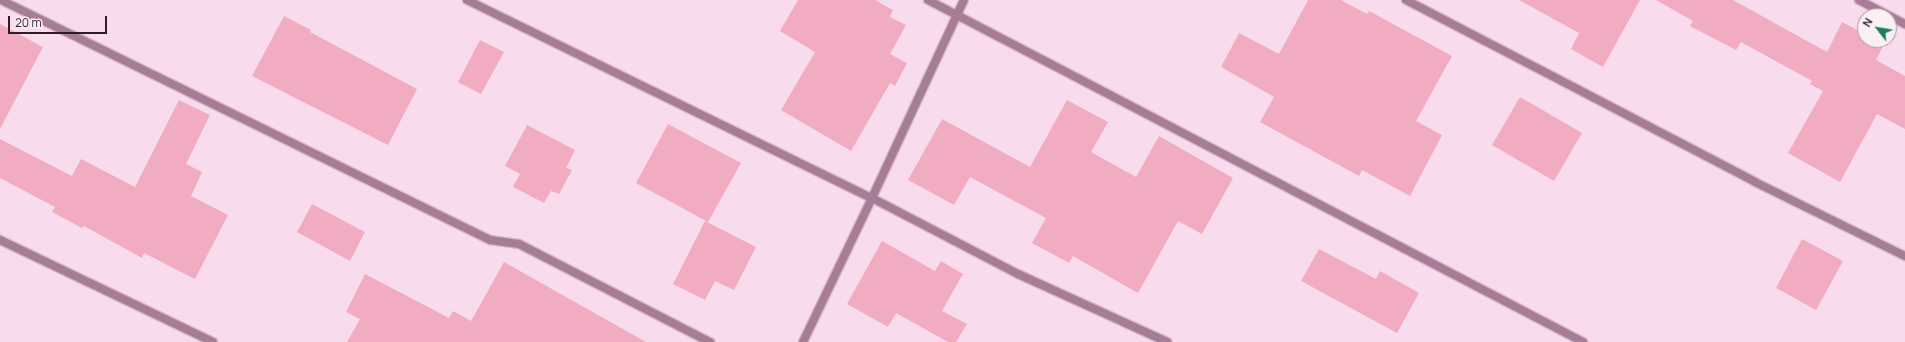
<!DOCTYPE html>
<style>
body{margin:0}
#map{position:relative;width:1905px;height:342px;overflow:hidden;background:#f9dbee;font-family:Manrope,sans-serif}
div>[style]{position:absolute}
.building>*{inset:0;background:#f1acc1}
.roads{filter:drop-shadow(1px 0 #d5b9cb) drop-shadow(-1px 0 #d5b9cb) drop-shadow(0 1px #d5b9cb) drop-shadow(0 -1px #d5b9cb)}
.street>*{height:8px;margin:-4px;padding:0 4px;transform-origin:4px;border-radius:4px;background:#a67c97}
span{translate:-50% -50%;white-space:nowrap;text-align:center;line-height:1.15;-webkit-text-stroke:3px #f9eff5;paint-order:stroke}
.north{position:absolute;left:1857px;top:8px;width:40px;height:40px;box-sizing:border-box;background:#f9eff5;border:1px solid #a89ba3;border-radius:50%;rotate:301deg;font-size:11px;font-weight:700;line-height:16px;text-align:center;color:#2f1c29}
.north::after{content:'';display:block;margin:auto;width:14px;height:18px;background:#1f7e55;clip-path:polygon(50% 0,100% 100%,50% 72%,0 100%)}
.scale{position:absolute;left:8px;top:16px;width:99px;height:18px;box-sizing:border-box;border:2px solid #2f1c29;border-top:0;padding-left:5px;font-size:12px;line-height:14px;white-space:nowrap;color:#2f1c29;-webkit-text-stroke:3px #f9eff5;paint-order:stroke}
</style>
<div id="map">
<div class="building">
<div style="clip-path:polygon(798px 0,875px 0,893px 10px,890px 17px,906px 25px,890px 54px,907px 63px,895px 86px,890px 83px,851px 151px,781px 110px,815px 52px,780px 31px)"></div>
<div style="clip-path:polygon(1308px 0,1341px 0,1367px 14px,1369px 11px,1452px 56px,1416px 121px,1442px 135px,1410px 196px,1362px 170px,1359px 176px,1260px 122px,1274px 97px,1221px 67px,1239px 33px,1279px 54px)"></div>
<div style="clip-path:polygon(1519px 0,1640px 0,1603px 67px,1571px 49px,1579px 33px)"></div>
<div style="clip-path:polygon(1656px 0,1733px 0,1827px 52px,1842px 22px,1865px 34px,1865px 40px,1876px 40px,1884px 44px,1876px 60px,1905px 76px,1905px 129px,1877px 114px,1840px 182px,1788px 153px,1823px 91px,1810px 84px,1812px 81px,1741px 42px,1736px 50px,1690px 26px,1693px 21px)"></div>
<div style="clip-path:polygon(284px 16px,311px 30px,310px 32px,417px 89px,388px 145px,252px 76px)"></div>
<div style="clip-path:polygon(0 24px,43px 47px,0 129px)"></div>
<div style="clip-path:polygon(480px 40px,504px 52px,481px 94px,458px 82px)"></div>
<div style="clip-path:polygon(1520px 97px,1582px 133px,1554px 181px,1492px 145px)"></div>
<div style="clip-path:polygon(179px 100px,210px 115px,186px 164px,202px 172px,191px 196px,228px 215px,195px 279px,144px 253px,142px 258px,84px 226px,82px 228px,52px 212px,55px 207px,0 178px,0 139px,72px 176px,81px 159px,135px 187px)"></div>
<div style="clip-path:polygon(1067px 100px,1108px 122px,1091px 152px,1136px 177px,1159px 136px,1233px 178px,1202px 234px,1178px 221px,1138px 293px,1073px 256px,1069px 263px,1032px 243px,1046px 218px,970px 177px,954px 205px,908px 180px,942px 119px,1030px 167px)"></div>
<div style="clip-path:polygon(668px 124px,741px 163px,708px 222px,636px 183px)"></div>
<div style="clip-path:polygon(527px 125px,575px 150px,566px 168px,572px 170px,559px 194px,551px 191px,544px 203px,513px 187px,520px 174px,505px 166px)"></div>
<div style="clip-path:polygon(312px 204px,365px 232px,350px 261px,297px 232px)"></div>
<div style="clip-path:polygon(705px 221px,756px 247px,734px 290px,715px 281px,705px 300px,673px 284px)"></div>
<div style="clip-path:polygon(1802px 239px,1843px 261px,1816px 310px,1776px 288px)"></div>
<div style="clip-path:polygon(882px 241px,935px 271px,941px 261px,963px 274px,942px 311px,967px 324px,956px 342px,948px 342px,896px 313px,888px 327px,847px 304px)"></div>
<div style="clip-path:polygon(1319px 249px,1376px 279px,1380px 271px,1419px 293px,1397px 333px,1301px 281px)"></div>
<div style="clip-path:polygon(504px 262px,646px 342px,347px 342px,360px 319px,346px 312px,365px 274px,449px 318px,453px 311px,471px 321px)"></div>
</div>
<div class="roads">
<div class="street">
<div style="left:1px;top:0;width:545px;rotate:26.14deg"></div>
<div style="left:490px;top:240px;width:29px;rotate:8deg"></div>
<div style="left:519px;top:244px;width:215px;rotate:27.2deg"></div>
<div style="left:467px;top:0;width:451px;rotate:26.1deg"></div>
<div style="left:872px;top:198px;width:165px;rotate:27.5deg"></div>
<div style="left:1018px;top:274px;width:164px;rotate:24.5deg"></div>
<div style="left:928px;top:0;width:739px;rotate:27.57deg"></div>
<div style="left:1406px;top:0;width:394px;rotate:27.5deg"></div>
<div style="left:1755px;top:182px;width:167px;rotate:26.3deg"></div>
<div style="left:1859px;top:0;width:52px;rotate:27.6deg"></div>
<div style="left:0;top:240px;width:236px;rotate:25.6deg"></div>
<div style="left:803px;top:342px;width:160px;rotate:-64.4deg"></div>
<div style="left:872px;top:198px;width:218px;rotate:-65.1deg"></div>
</div>
</div>
<div class="north">N</div>
<div class="scale">20 m</div>
</div>
